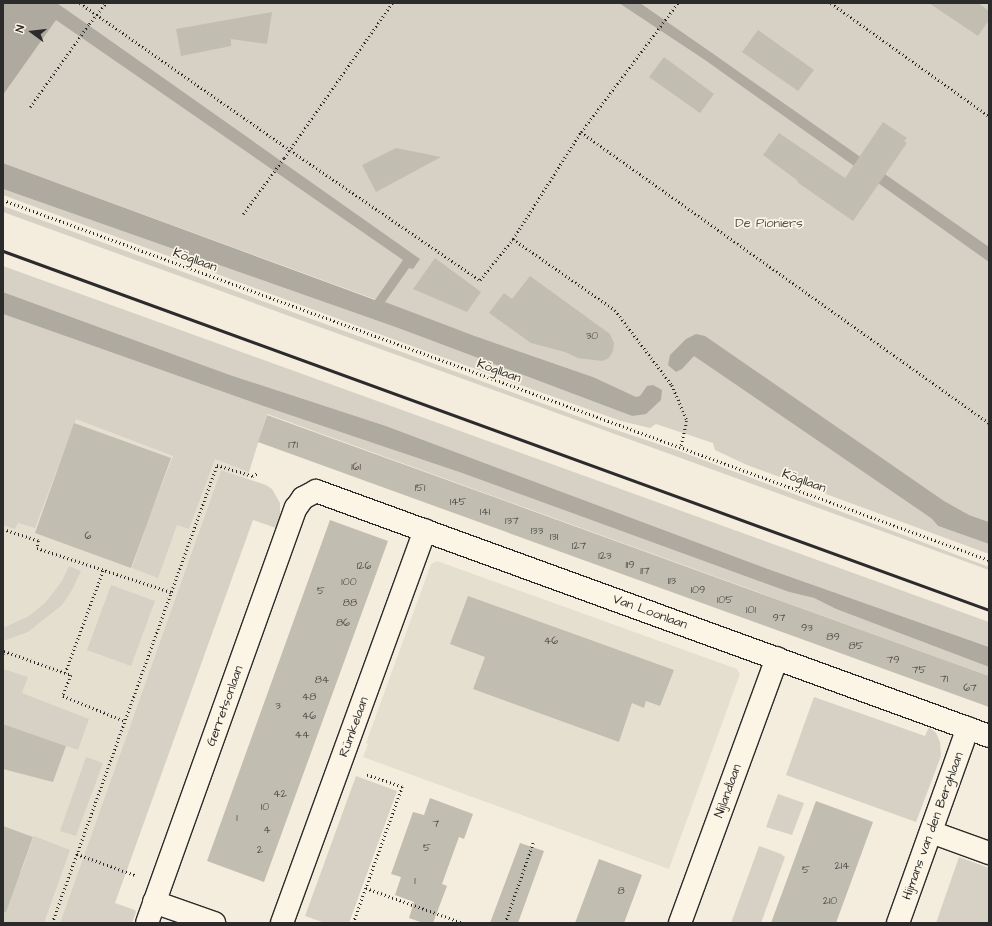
<!DOCTYPE html>
<meta charset="utf-8">
<style>
body{margin:0}
#map{position:relative;width:992px;height:926px;overflow:hidden;background:#f4edde;font-family:"Architects Daughter",sans-serif}
div>[style]{position:absolute}
.built>*{inset:0;background:#e5dfd0}
.green>*{inset:0;background:#d6d1c4}
.water>*{inset:0;background:#afaaa0}
.building>*{inset:0;background:#c2bdb1}
.path>*{height:2.5px;margin-top:-1.25px;transform-origin:0;background:repeating-linear-gradient(90deg,#2b2b2b 0 1px,transparent 0 4px)}
.roads{filter:drop-shadow(1px 0 #2b2b2b) drop-shadow(-1px 0 #2b2b2b) drop-shadow(0 1px #2b2b2b) drop-shadow(0 -1px #2b2b2b)}
.minor>*{height:22px;margin:-11px;padding:0 11px;transform-origin:11px;border-radius:11px;background:#fcf5e5}
.rail>*{height:3px;margin:-1.5px;padding:0 1.5px;transform-origin:1.5px;border-radius:1.5px;background:#2b2b2b}
span{translate:-50% -50%;white-space:nowrap;text-align:center;line-height:1.15;-webkit-text-stroke:3.5px #fcf5e5;paint-order:stroke}
.number-label{font-size:11px;color:#51504c}
.number-label span{-webkit-text-stroke-width:0}
.park-label{font-size:13px;color:#565451}
.street-label{font-size:13px;color:#2b2b2b}
.frame{position:absolute;inset:0;border:4px solid #2b2b2b;pointer-events:none}
.north{position:absolute;left:12px;top:12px;width:40px;height:40px;-webkit-text-stroke:3px #fcf5e5;paint-order:stroke;rotate:285deg;font-size:11px;font-weight:700;line-height:16px;text-align:center;color:#2b2b2b}
.north::after{content:'';display:block;margin:auto;width:14px;height:18px;background:#2b2b2b;clip-path:polygon(50% 0,100% 100%,50% 72%,0 100%)}
</style>
<div id="map">
<div class="built">
<div style="clip-path:polygon(3px 336px,262px 428px,247px 478px,221px 470px,60px 923px,3px 923px)"></div>
<div style="clip-path:polygon(437px 561px,737px 669px,740px 674px,669px 869px,363px 757px,368px 744px,366px 743px,431px 564px)"></div>
</div>
<div class="green">
<div style="clip-path:polygon(57px 3px,989px 3px,989px 522px,969px 515px,931px 518px,938px 526px,989px 544px,989px 554px,747px 465px,715px 450px,713px 443px,656px 424px,650px 428px,621px 421px,420px 349px,3px 195px,3px 189px,398px 328px,632px 416px,593px 377px,475px 336px,3px 163px,3px 95px,64px 8px)"></div>
<div style="clip-path:polygon(3px 206px,604px 426px,679px 451px,989px 567px,989px 570px,3px 212px)"></div>
<div style="clip-path:polygon(3px 266px,989px 622px,989px 647px,768px 569px,386px 426px,230px 375px,3px 292px)"></div>
<div style="clip-path:polygon(3px 314px,269px 408px,462px 473px,789px 592px,814px 598px,836px 609px,989px 667px,989px 676px,267px 414px,249px 472px,215px 459px,189px 529px,177px 525px,158px 578px,132px 568px,145px 530px,127px 523px,132px 510px,150px 516px,173px 456px,76px 419px,35px 528px,18px 523px,15px 529px,3px 525px)"></div>
<div style="clip-path:polygon(221px 470px,266px 485px,272px 489px,280px 503px,280px 519px,276px 528px,253px 520px,115px 903px,135px 910px,136px 912px,132px 923px,60px 923px)"></div>
<div style="clip-path:polygon(69px 566px,81px 571px,72px 590px,62px 605px,28px 632px,3px 641px,3px 628px,29px 616px,45px 603px,62px 581px)"></div>
<div style="clip-path:polygon(111px 585px,155px 601px,131px 666px,87px 650px)"></div>
<div style="clip-path:polygon(3px 669px,28px 677px,22px 693px,89px 719px,78px 750px,3px 724px)"></div>
<div style="clip-path:polygon(814px 697px,925px 736px,929px 727px,936px 733px,940px 742px,941px 756px,916px 822px,786px 775px)"></div>
<div style="clip-path:polygon(86px 757px,103px 763px,76px 836px,60px 831px)"></div>
<div style="clip-path:polygon(356px 776px,397px 791px,349px 923px,325px 923px,305px 916px)"></div>
<div style="clip-path:polygon(778px 794px,804px 803px,792px 835px,766px 827px)"></div>
<div style="clip-path:polygon(34px 836px,70px 850px,44px 923px,3px 923px,3px 865px,21px 872px)"></div>
<div style="clip-path:polygon(759px 846px,781px 854px,785px 857px,761px 923px,731px 923px)"></div>
<div style="clip-path:polygon(959px 857px,989px 868px,989px 923px,936px 923px)"></div>
</div>
<div class="water">
<div style="clip-path:polygon(3px 3px,57px 3px,420px 259px,413px 269px,409px 268px,385px 302px,475px 336px,593px 377px,636px 397px,640px 396px,647px 386px,653px 385px,662px 390px,661px 400px,646px 414px,632px 416px,398px 328px,3px 189px,3px 163px,375px 300px,403px 260px,56px 20px,3px 95px)"></div>
<div style="clip-path:polygon(619px 3px,640px 3px,712px 53px,989px 247px,989px 262px,705px 60px)"></div>
<div style="clip-path:polygon(3px 292px,230px 375px,386px 426px,768px 569px,989px 647px,989px 667px,836px 609px,814px 598px,789px 592px,462px 473px,269px 408px,3px 314px)"></div>
<div style="clip-path:polygon(696px 334px,705px 336px,944px 501px,969px 515px,989px 522px,989px 544px,938px 526px,931px 518px,694px 356px,682px 369px,676px 372px,668px 365px,670px 355px,686px 339px)"></div>
</div>
<div class="building">
<div style="clip-path:polygon(929px 3px,978px 3px,989px 11px,989px 20px,978px 36px)"></div>
<div style="clip-path:polygon(272px 12px,267px 44px,231px 39px,231px 46px,181px 56px,176px 29px)"></div>
<div style="clip-path:polygon(758px 30px,814px 70px,798px 91px,742px 52px)"></div>
<div style="clip-path:polygon(664px 57px,714px 94px,700px 113px,649px 77px)"></div>
<div style="clip-path:polygon(883px 122px,907px 138px,904px 141px,907px 143px,853px 221px,797px 182px,798px 181px,763px 155px,779px 133px,845px 178px)"></div>
<div style="clip-path:polygon(396px 148px,441px 157px,376px 192px,362px 165px)"></div>
<div style="clip-path:polygon(435px 258px,481px 292px,467px 312px,413px 289px)"></div>
<div style="clip-path:polygon(530px 276px,610px 334px,614px 343px,613px 351px,609px 358px,602px 361px,578px 358px,565px 352px,531px 343px,489px 313px,504px 293px,512px 299px)"></div>
<div style="clip-path:polygon(267px 415px,989px 676px,989px 707px,258px 442px)"></div>
<div style="clip-path:polygon(74px 423px,171px 458px,131px 568px,35px 533px)"></div>
<div style="clip-path:polygon(330px 520px,388px 541px,264px 882px,207px 861px)"></div>
<div style="clip-path:polygon(468px 596px,674px 670px,660px 706px,646px 701px,644px 708px,632px 703px,619px 742px,473px 689px,485px 657px,450px 644px)"></div>
<div style="clip-path:polygon(3px 724px,66px 746px,53px 782px,3px 769px)"></div>
<div style="clip-path:polygon(430px 798px,473px 814px,464px 839px,459px 837px,451px 859px,442px 884px,447px 886px,433px 923px,423px 923px,409px 918px,414px 902px,395px 895px,401px 877px,391px 874px,413px 812px,424px 815px)"></div>
<div style="clip-path:polygon(816px 801px,873px 822px,836px 923px,771px 923px)"></div>
<div style="clip-path:polygon(3px 826px,33px 837px,6px 912px,3px 912px)"></div>
<div style="clip-path:polygon(520px 843px,544px 851px,518px 923px,490px 923px)"></div>
<div style="clip-path:polygon(599px 859px,642px 875px,624px 923px,575px 923px)"></div>
</div>
<div class="path">
<div style="left:80px;top:3px;width:256px;rotate:35deg"></div>
<div style="left:290px;top:150px;width:230px;rotate:34.4deg"></div>
<div style="left:480px;top:280px;width:53px;rotate:-51.2deg"></div>
<div style="left:513px;top:239px;width:127px;rotate:-57.6deg"></div>
<div style="left:581px;top:132px;width:161px;rotate:-53.1deg"></div>
<div style="left:831px;top:3px;width:194px;rotate:35.6deg"></div>
<div style="left:30px;top:107px;width:102px;rotate:-54.6deg"></div>
<div style="left:89px;top:24px;width:27px;rotate:-51deg"></div>
<div style="left:581px;top:132px;width:501px;rotate:35.5deg"></div>
<div style="left:3px;top:200px;width:1050px;rotate:20.06deg"></div>
<div style="left:243px;top:214px;width:69px;rotate:-53.8deg"></div>
<div style="left:284px;top:158px;width:189px;rotate:-55.1deg"></div>
<div style="left:513px;top:239px;width:124px;rotate:34.8deg"></div>
<div style="left:615px;top:310px;width:94px;rotate:52.8deg"></div>
<div style="left:672px;top:385px;width:39px;rotate:67deg"></div>
<div style="left:687px;top:421px;width:27px;rotate:103deg"></div>
<div style="left:3px;top:529px;width:38px;rotate:18deg"></div>
<div style="left:39px;top:541px;width:7px;rotate:106deg"></div>
<div style="left:37px;top:548px;width:141px;rotate:18.2deg"></div>
<div style="left:3px;top:654px;width:3px;rotate:-72deg"></div>
<div style="left:4px;top:651px;width:71px;rotate:19.7deg"></div>
<div style="left:71px;top:675px;width:22px;rotate:111deg"></div>
<div style="left:63px;top:696px;width:67px;rotate:22deg"></div>
<div style="left:65px;top:673px;width:110px;rotate:-69.7deg"></div>
<div style="left:77px;top:854px;width:62px;rotate:19.9deg"></div>
<div style="left:366px;top:888px;width:103px;rotate:19.8deg"></div>
<div style="left:52px;top:923px;width:487px;rotate:-70.2deg"></div>
<div style="left:217px;top:465px;width:37px;rotate:17deg"></div>
<div style="left:252px;top:476px;width:7px;rotate:-27deg"></div>
<div style="left:353px;top:923px;width:145px;rotate:-70.2deg"></div>
<div style="left:402px;top:787px;width:39px;rotate:-161deg"></div>
<div style="left:505px;top:923px;width:85px;rotate:-70.7deg"></div>
</div>
<div class="roads">
<div class="minor">
<div style="left:931px;top:832px;width:62px;rotate:19.9deg"></div>
<div style="left:154px;top:902px;width:64px;rotate:19.3deg"></div>
<div style="left:147px;top:923px;width:441px;rotate:-70.3deg"></div>
<div style="left:296px;top:508px;width:12px;rotate:-55deg"></div>
<div style="left:303px;top:498px;width:15px;rotate:-28deg"></div>
<div style="left:316px;top:491px;width:716px;rotate:20deg"></div>
<div style="left:282px;top:923px;width:418px;rotate:-70deg"></div>
<div style="left:680px;top:923px;width:282px;rotate:-69.9deg"></div>
<div style="left:898px;top:923px;width:207px;rotate:-70.3deg"></div>
</div>
</div>
<div class="rail">
<div style="left:3px;top:251px;width:1049px;rotate:20.01deg"></div>
</div>
<div class="number-label">
<span style="left:592px;top:336px">30</span>
<span style="left:293px;top:445px">171</span>
<span style="left:356px;top:467px">161</span>
<span style="left:420px;top:488px">151</span>
<span style="left:458px;top:502px">145</span>
<span style="left:485px;top:512px">141</span>
<span style="left:512px;top:521px">137</span>
<span style="left:537px;top:531px">133</span>
<span style="left:88px;top:536px">6</span>
<span style="left:554px;top:537px">131</span>
<span style="left:579px;top:546px">127</span>
<span style="left:605px;top:556px">123</span>
<span style="left:630px;top:565px">119</span>
<span style="left:364px;top:566px">126</span>
<span style="left:645px;top:571px">117</span>
<span style="left:672px;top:581px">113</span>
<span style="left:349px;top:582px">100</span>
<span style="left:698px;top:590px">109</span>
<span style="left:321px;top:591px">5</span>
<span style="left:725px;top:600px">105</span>
<span style="left:350px;top:603px">88</span>
<span style="left:751px;top:610px">101</span>
<span style="left:779px;top:618px">97</span>
<span style="left:343px;top:623px">86</span>
<span style="left:807px;top:628px">93</span>
<span style="left:833px;top:637px">89</span>
<span style="left:551px;top:641px">46</span>
<span style="left:856px;top:646px">85</span>
<span style="left:893px;top:660px">79</span>
<span style="left:919px;top:670px">75</span>
<span style="left:944px;top:679px">71</span>
<span style="left:322px;top:680px">84</span>
<span style="left:970px;top:688px">67</span>
<span style="left:309px;top:697px">48</span>
<span style="left:278px;top:706px">3</span>
<span style="left:309px;top:716px">46</span>
<span style="left:302px;top:735px">44</span>
<span style="left:280px;top:794px">42</span>
<span style="left:265px;top:807px">10</span>
<span style="left:237px;top:818px">1</span>
<span style="left:436px;top:824px">7</span>
<span style="left:267px;top:830px">4</span>
<span style="left:427px;top:848px">5</span>
<span style="left:260px;top:850px">2</span>
<span style="left:842px;top:866px">214</span>
<span style="left:806px;top:870px">5</span>
<span style="left:415px;top:881px">1</span>
<span style="left:621px;top:891px">8</span>
<span style="left:830px;top:901px">210</span>
</div>
<div class="park-label">
<span style="left:769px;top:223px">De Pioniers</span>
</div>
<div class="street-label">
<span style="left:195px;top:260px;rotate:20deg">Kögllaan</span>
<span style="left:499px;top:371px;rotate:20deg">Kögllaan</span>
<span style="left:804px;top:481px;rotate:20deg">Kögllaan</span>
<span style="left:650px;top:612px;rotate:20deg">Van Loonlaan</span>
<span style="left:225px;top:706px;rotate:-70deg">Gerretsonlaan</span>
<span style="left:354px;top:727px;rotate:-70deg">Rümkelaan</span>
<span style="left:728px;top:791px;rotate:-70deg">Nijlandlaan</span>
<span style="left:933px;top:826px;rotate:-70deg">Hijmans van den Berghlaan</span>
</div>
<div class="frame"></div>
<div class="north">N</div>
</div>
